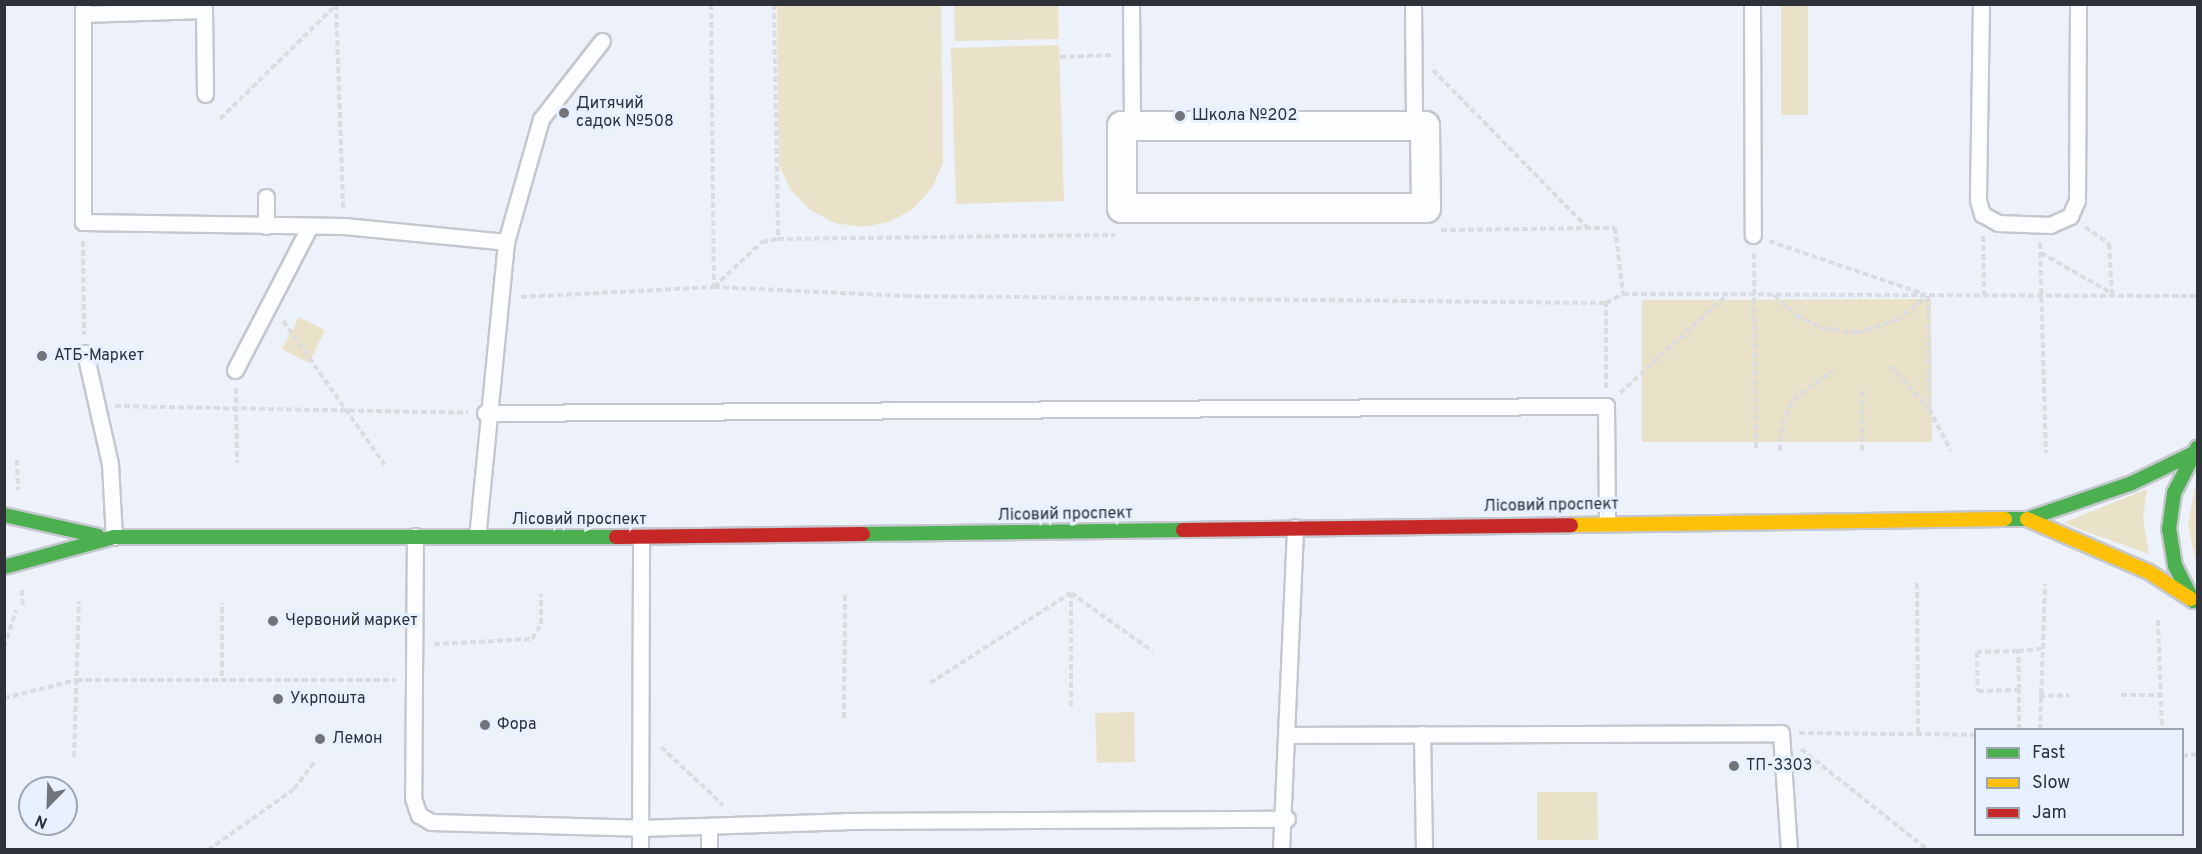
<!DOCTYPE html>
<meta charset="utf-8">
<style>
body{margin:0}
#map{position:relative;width:2202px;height:854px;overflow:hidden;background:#edf1f9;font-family:Overpass,sans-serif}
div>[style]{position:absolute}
.green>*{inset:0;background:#e9e2c8}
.path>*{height:4px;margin-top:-2px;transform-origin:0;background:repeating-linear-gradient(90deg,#dadcdf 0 6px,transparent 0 9px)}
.roads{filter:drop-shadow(2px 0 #c4c7ce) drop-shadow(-2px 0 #c4c7ce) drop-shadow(0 2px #c4c7ce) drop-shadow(0 -2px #c4c7ce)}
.lane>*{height:15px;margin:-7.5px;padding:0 7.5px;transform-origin:7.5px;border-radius:7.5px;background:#fcfdfe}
.street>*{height:28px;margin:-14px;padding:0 14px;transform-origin:14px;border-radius:14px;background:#fcfdfe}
.fast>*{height:14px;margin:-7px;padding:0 7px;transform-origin:7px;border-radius:7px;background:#4caf50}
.slow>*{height:14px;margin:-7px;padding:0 7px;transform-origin:7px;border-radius:7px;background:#ffc107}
.jam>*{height:14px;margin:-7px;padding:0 7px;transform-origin:7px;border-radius:7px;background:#c62828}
.dots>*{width:16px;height:16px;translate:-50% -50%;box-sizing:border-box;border:3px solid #e7f0ff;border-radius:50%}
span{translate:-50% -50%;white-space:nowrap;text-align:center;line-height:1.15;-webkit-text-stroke:6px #e7f0ff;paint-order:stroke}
.poi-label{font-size:16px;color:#2e3137}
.left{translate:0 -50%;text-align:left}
.street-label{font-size:16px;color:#2e3137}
.frame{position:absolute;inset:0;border:6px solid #2e3137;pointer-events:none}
.legend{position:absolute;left:1974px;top:728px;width:210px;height:108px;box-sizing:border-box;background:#e7f0ff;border:2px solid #9da4af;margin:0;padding:8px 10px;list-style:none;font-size:18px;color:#2e3137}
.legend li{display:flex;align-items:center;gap:12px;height:30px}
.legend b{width:30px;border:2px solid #9da4af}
.north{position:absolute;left:18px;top:776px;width:60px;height:60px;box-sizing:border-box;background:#e7f0ff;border:2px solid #9da4af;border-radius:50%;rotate:203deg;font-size:16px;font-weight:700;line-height:24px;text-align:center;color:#2e3137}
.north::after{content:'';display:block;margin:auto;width:21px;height:27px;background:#71747b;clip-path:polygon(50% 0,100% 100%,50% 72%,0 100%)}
</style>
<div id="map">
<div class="green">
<div style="clip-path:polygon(777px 5px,941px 5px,943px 163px,932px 188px,913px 209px,889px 222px,862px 227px,835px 223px,810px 210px,791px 190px,779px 165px)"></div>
<div style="clip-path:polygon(954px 5px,1058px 5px,1059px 39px,955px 41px)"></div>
<div style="clip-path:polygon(1781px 5px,1808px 5px,1808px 115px,1781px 115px)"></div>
<div style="clip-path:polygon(1059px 45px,1064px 201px,956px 204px,951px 48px)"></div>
<div style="clip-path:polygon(1931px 299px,1932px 442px,1642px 442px,1642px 300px)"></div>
<div style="clip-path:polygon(299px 317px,325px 330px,309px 363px,282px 349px)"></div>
<div style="clip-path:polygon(2197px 478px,2197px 568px,2188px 524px)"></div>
<div style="clip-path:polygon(2147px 489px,2143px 519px,2149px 554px,2063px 523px)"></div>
<div style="clip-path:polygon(1134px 712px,1135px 762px,1097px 763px,1095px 713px)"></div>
<div style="clip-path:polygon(1537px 792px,1597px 792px,1598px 840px,1537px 840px)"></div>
</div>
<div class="path">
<div style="left:336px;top:4px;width:204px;rotate:88deg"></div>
<div style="left:711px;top:4px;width:283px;rotate:89.4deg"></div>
<div style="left:774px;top:4px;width:235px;rotate:89deg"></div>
<div style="left:1060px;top:57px;width:53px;rotate:-2.2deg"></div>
<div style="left:1433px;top:70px;width:220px;rotate:45.6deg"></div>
<div style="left:220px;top:119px;width:163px;rotate:-44.5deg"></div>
<div style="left:2085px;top:227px;width:29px;rotate:35deg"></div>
<div style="left:2109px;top:244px;width:50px;rotate:86.6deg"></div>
<div style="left:1441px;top:230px;width:174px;rotate:-0.7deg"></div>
<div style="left:1615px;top:228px;width:66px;rotate:83.1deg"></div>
<div style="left:1623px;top:294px;width:575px;rotate:0.2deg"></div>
<div style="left:1983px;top:236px;width:59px;rotate:89deg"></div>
<div style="left:83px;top:241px;width:94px;rotate:89.4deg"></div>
<div style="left:1769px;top:241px;width:164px;rotate:18.9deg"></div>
<div style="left:2040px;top:243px;width:210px;rotate:88.4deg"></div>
<div style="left:1754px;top:253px;width:198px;rotate:89.4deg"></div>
<div style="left:2041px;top:253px;width:81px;rotate:29.7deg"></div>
<div style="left:714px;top:287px;width:66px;rotate:-43.2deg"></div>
<div style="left:762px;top:242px;width:16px;rotate:-11deg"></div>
<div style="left:778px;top:239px;width:337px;rotate:-0.7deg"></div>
<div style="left:1774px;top:295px;width:31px;rotate:42deg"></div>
<div style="left:1797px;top:316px;width:31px;rotate:25deg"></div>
<div style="left:1825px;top:329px;width:33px;rotate:7deg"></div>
<div style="left:1858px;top:333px;width:41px;rotate:-18.4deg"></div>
<div style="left:1897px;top:320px;width:38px;rotate:-39deg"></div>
<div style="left:1928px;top:296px;width:113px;rotate:89.5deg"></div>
<div style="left:521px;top:297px;width:193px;rotate:-3deg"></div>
<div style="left:714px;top:287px;width:192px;rotate:2.7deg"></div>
<div style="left:906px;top:296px;width:700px;rotate:0.57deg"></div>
<div style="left:283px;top:321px;width:176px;rotate:54.7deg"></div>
<div style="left:1890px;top:366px;width:58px;rotate:47.8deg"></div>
<div style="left:1929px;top:409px;width:47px;rotate:62.4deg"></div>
<div style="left:236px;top:388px;width:75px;rotate:89.2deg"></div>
<div style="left:1606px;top:388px;width:85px;rotate:-90deg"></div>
<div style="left:1606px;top:303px;width:19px;rotate:-28deg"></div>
<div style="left:1862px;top:391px;width:60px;rotate:90deg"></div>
<div style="left:1620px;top:393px;width:145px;rotate:-42.5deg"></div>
<div style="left:115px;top:406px;width:353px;rotate:1.1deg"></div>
<div style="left:1780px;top:451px;width:27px;rotate:-86deg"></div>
<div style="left:1782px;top:424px;width:28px;rotate:-64deg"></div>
<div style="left:1794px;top:399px;width:48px;rotate:-35.7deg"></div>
<div style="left:17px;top:460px;width:30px;rotate:88deg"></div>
<div style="left:1917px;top:583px;width:151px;rotate:89.6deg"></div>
<div style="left:22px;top:590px;width:17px;rotate:87deg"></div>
<div style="left:2158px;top:620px;width:110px;rotate:87.9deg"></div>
<div style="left:434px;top:644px;width:98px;rotate:-2.9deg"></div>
<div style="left:532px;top:639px;width:17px;rotate:-59deg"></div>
<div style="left:541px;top:624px;width:30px;rotate:-90deg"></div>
<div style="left:4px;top:647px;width:39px;rotate:-72deg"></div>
<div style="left:2018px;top:651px;width:23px;rotate:-5deg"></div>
<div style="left:222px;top:676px;width:73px;rotate:-90deg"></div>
<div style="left:930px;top:683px;width:167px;rotate:-32.6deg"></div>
<div style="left:1071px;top:593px;width:100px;rotate:35.6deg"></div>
<div style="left:2121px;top:695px;width:40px"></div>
<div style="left:2039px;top:696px;width:30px;rotate:-2deg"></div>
<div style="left:4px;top:698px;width:75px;rotate:-13.9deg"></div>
<div style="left:77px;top:680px;width:319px"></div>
<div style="left:1071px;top:706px;width:113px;rotate:-90deg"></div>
<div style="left:844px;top:718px;width:125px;rotate:-89.5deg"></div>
<div style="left:2019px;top:730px;width:40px;rotate:-90deg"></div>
<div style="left:2019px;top:690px;width:39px;rotate:-91deg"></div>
<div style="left:2018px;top:651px;width:41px;rotate:178.6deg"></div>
<div style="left:1977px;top:652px;width:39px;rotate:89deg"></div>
<div style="left:1978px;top:691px;width:41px;rotate:-1.4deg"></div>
<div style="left:2040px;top:730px;width:146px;rotate:-88deg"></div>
<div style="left:1799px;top:733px;width:177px;rotate:0.6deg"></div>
<div style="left:661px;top:747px;width:85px;rotate:43.1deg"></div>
<div style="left:1801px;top:749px;width:162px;rotate:38.5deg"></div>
<div style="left:2182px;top:756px;width:16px;rotate:-7deg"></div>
<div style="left:74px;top:757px;width:156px;rotate:-88.2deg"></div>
<div style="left:208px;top:850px;width:105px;rotate:-35.3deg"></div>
<div style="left:294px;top:789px;width:34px;rotate:-53deg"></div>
</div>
<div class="roads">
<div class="lane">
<div style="left:83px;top:4px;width:218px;rotate:90deg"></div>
<div style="left:83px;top:222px;width:261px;rotate:0.9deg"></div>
<div style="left:344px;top:226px;width:163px;rotate:5.6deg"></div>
<div style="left:506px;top:242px;width:295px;rotate:95.6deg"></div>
<div style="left:1131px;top:4px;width:122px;rotate:89.5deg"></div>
<div style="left:1413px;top:4px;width:122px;rotate:89.5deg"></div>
<div style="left:1752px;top:4px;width:231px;rotate:89.8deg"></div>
<div style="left:1981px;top:4px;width:196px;rotate:90.9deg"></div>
<div style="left:1978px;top:200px;width:15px;rotate:74deg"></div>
<div style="left:1982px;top:214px;width:18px;rotate:29deg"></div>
<div style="left:1998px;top:223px;width:52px;rotate:2.2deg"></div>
<div style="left:2050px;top:225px;width:22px;rotate:-24deg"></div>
<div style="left:2070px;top:216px;width:17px;rotate:-66deg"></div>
<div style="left:2077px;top:200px;width:196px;rotate:-89.7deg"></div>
<div style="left:204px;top:10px;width:84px;rotate:89.3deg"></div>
<div style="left:83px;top:14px;width:121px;rotate:-1.9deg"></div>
<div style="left:204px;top:10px;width:6px;rotate:-90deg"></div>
<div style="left:266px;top:197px;width:29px;rotate:90deg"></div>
<div style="left:506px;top:242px;width:128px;rotate:-74.1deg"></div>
<div style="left:541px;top:119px;width:99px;rotate:-52deg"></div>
<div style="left:85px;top:353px;width:114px;rotate:77.3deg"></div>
<div style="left:110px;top:464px;width:73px;rotate:86.9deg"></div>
<div style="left:235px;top:370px;width:162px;rotate:-62.5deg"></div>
<div style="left:485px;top:413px;width:1121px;rotate:-0.36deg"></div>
<div style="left:1606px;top:406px;width:115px;rotate:89.5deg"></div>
<div style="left:415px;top:536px;width:262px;rotate:90.4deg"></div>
<div style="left:413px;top:798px;width:18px;rotate:71deg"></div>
<div style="left:419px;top:815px;width:14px;rotate:30deg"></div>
<div style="left:431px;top:822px;width:209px;rotate:1.6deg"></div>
<div style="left:640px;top:828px;width:206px;rotate:-1.9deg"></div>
<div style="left:846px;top:821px;width:441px;rotate:-0.3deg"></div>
<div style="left:1422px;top:734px;width:116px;rotate:89deg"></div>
<div style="left:1288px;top:735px;width:493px;rotate:-0.2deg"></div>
<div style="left:1781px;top:733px;width:117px;rotate:86.1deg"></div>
<div style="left:640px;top:850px;width:313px;rotate:-89.8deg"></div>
<div style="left:709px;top:850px;width:24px;rotate:-90deg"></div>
<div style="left:1281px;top:850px;width:323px;rotate:-87.5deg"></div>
</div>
<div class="street">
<div style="left:1122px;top:126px;width:303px"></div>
<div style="left:1425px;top:126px;width:82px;rotate:89.3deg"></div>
<div style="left:1426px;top:208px;width:304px;rotate:180deg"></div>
<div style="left:1122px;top:208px;width:82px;rotate:-90deg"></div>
</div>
<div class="fast">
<div style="left:4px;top:515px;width:96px;rotate:12.6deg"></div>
<div style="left:2005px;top:519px;width:22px"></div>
<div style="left:2027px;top:519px;width:111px;rotate:-18.9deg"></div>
<div style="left:2132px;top:483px;width:67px;rotate:-25.8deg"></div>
<div style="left:863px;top:534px;width:320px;rotate:-0.7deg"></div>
<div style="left:4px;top:567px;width:114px;rotate:-15.3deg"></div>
<div style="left:114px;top:537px;width:502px"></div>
<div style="left:2193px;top:601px;width:39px;rotate:-117deg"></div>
<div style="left:2175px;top:566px;width:37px;rotate:-99deg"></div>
<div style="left:2169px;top:529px;width:36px;rotate:-82deg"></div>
<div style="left:2174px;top:493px;width:51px;rotate:-62.9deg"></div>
</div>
<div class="slow">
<div style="left:2027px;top:519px;width:133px;rotate:23.5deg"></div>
<div style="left:2149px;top:572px;width:50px;rotate:32.7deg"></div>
<div style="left:1571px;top:525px;width:434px;rotate:-0.8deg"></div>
</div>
<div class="jam">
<div style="left:1183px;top:530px;width:388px;rotate:-0.7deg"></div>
<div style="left:616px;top:537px;width:247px;rotate:-0.7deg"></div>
</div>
</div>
<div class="dots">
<div style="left:564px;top:113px;background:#71747b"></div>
<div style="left:1180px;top:116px;background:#71747b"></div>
<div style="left:42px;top:356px;background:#71747b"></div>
<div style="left:273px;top:621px;background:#71747b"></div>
<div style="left:278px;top:699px;background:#71747b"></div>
<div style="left:485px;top:725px;background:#71747b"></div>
<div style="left:320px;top:739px;background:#71747b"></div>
<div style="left:1734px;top:766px;background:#71747b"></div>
</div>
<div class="poi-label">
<span class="left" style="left:576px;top:113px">Дитячий<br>садок №508</span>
<span class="left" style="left:1192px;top:116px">Школа №202</span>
<span class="left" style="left:54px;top:356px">АТБ-Маркет</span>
<span class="left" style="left:285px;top:621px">Червоний маркет</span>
<span class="left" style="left:290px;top:699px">Укрпошта</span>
<span class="left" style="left:497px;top:725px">Фора</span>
<span class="left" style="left:332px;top:739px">Лемон</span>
<span class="left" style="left:1746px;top:766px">ТП-3303</span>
</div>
<div class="street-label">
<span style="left:1551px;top:506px;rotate:-1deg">Лісовий проспект</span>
<span style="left:1065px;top:515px;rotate:-1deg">Лісовий проспект</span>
<span style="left:579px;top:520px">Лісовий проспект</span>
</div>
<div class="frame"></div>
<ul class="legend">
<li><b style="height:8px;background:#4caf50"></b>Fast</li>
<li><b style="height:8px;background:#ffc107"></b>Slow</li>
<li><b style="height:8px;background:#c62828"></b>Jam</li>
</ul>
<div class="north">N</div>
</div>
